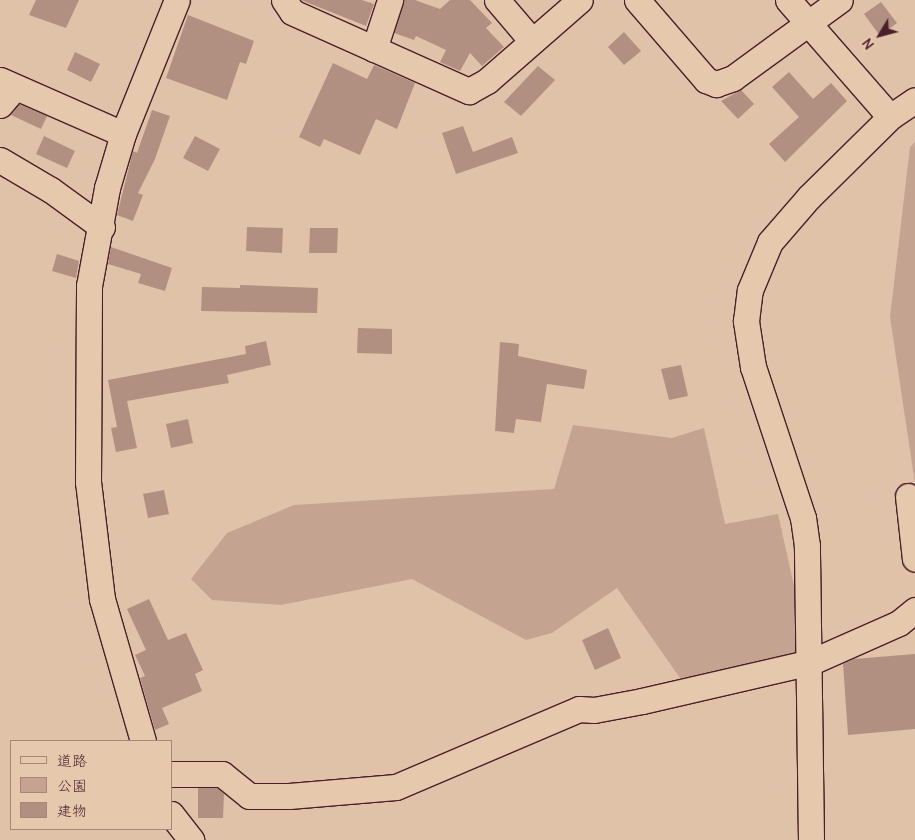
<!DOCTYPE html>
<meta charset="utf-8">
<style>
body{margin:0}
#map{position:relative;width:915px;height:840px;overflow:hidden;background:#e0c2a8;font-family:Delius,"Klee One",sans-serif}
div>[style]{position:absolute}
.green>*{inset:0;background:#c4a491}
.building>*{inset:0;background:#b29081}
.roads{filter:drop-shadow(1px 0 #4a1f2b) drop-shadow(-1px 0 #4a1f2b) drop-shadow(0 1px #4a1f2b) drop-shadow(0 -1px #4a1f2b)}
.minor>*{height:25px;margin:-12.5px;padding:0 12.5px;transform-origin:12.5px;border-radius:12.5px;background:#e6c9ad}
span{translate:-50% -50%;white-space:nowrap;text-align:center;line-height:1.15;-webkit-text-stroke:4px #e6c9ad;paint-order:stroke}
.legend{position:absolute;left:10px;top:740px;width:162px;height:90px;box-sizing:border-box;background:#e6c9ad;border:1px solid #a88579;margin:0;padding:6px 9px;list-style:none;font-size:15px;color:#4a1f2b}
.legend li{display:flex;align-items:center;gap:10px;height:25px}
.legend b{width:25px;border:1px solid #a88579}
.north{position:absolute;left:855px;top:10px;width:50px;height:50px;-webkit-text-stroke:4px #e6c9ad;paint-order:stroke;rotate:233deg;font-size:14px;font-weight:700;line-height:20px;text-align:center;color:#4a1f2b}
.north::after{content:'';display:block;margin:auto;width:18px;height:22px;background:#4a1f2b;clip-path:polygon(50% 0,100% 100%,50% 72%,0 100%)}
</style>
<div id="map">
<div class="green">
<div style="clip-path:polygon(915px 142px,915px 484px,890px 317px,910px 147px)"></div>
<div style="clip-path:polygon(573px 425px,672px 438px,704px 428px,725px 524px,778px 514px,811px 662px,680px 678px,617px 588px,552px 633px,526px 640px,412px 579px,281px 605px,212px 600px,191px 579px,227px 533px,294px 505px,554px 489px)"></div>
</div>
<div class="building">
<div style="clip-path:polygon(36px 0,79px 0,66px 28px,29px 15px)"></div>
<div style="clip-path:polygon(301px 0,362px 0,374px 4px,366px 26px)"></div>
<div style="clip-path:polygon(404px 0,415px 0,440px 9px,450px 0,470px 0,492px 23px,486px 28px,504px 47px,482px 66px,470px 53px,460px 71px,440px 62px,446px 50px,416px 36px,414px 40px,394px 33px)"></div>
<div style="clip-path:polygon(881px 2px,897px 23px,880px 36px,864px 14px)"></div>
<div style="clip-path:polygon(188px 15px,254px 41px,246px 64px,240px 62px,227px 100px,166px 78px)"></div>
<div style="clip-path:polygon(624px 32px,641px 51px,624px 65px,608px 47px)"></div>
<div style="clip-path:polygon(75px 52px,100px 64px,91px 82px,67px 70px)"></div>
<div style="clip-path:polygon(333px 63px,367px 79px,374px 65px,415px 83px,397px 129px,376px 119px,360px 155px,324px 139px,320px 147px,299px 137px)"></div>
<div style="clip-path:polygon(538px 66px,555px 80px,521px 116px,504px 102px)"></div>
<div style="clip-path:polygon(789px 72px,813px 99px,831px 83px,847px 101px,785px 162px,769px 144px,799px 117px,772px 87px)"></div>
<div style="clip-path:polygon(741px 90px,754px 104px,738px 119px,721px 101px)"></div>
<div style="clip-path:polygon(19px 104px,47px 116px,41px 129px,11px 115px)"></div>
<div style="clip-path:polygon(152px 110px,170px 116px,155px 159px,138px 193px,143px 195px,133px 221px,117px 215px,133px 151px,137px 153px)"></div>
<div style="clip-path:polygon(463px 126px,473px 152px,512px 137px,518px 153px,456px 174px,442px 133px)"></div>
<div style="clip-path:polygon(44px 136px,75px 151px,67px 168px,36px 154px)"></div>
<div style="clip-path:polygon(195px 136px,220px 149px,208px 171px,183px 158px)"></div>
<div style="clip-path:polygon(247px 227px,283px 228px,282px 253px,246px 251px)"></div>
<div style="clip-path:polygon(310px 228px,338px 228px,337px 253px,309px 253px)"></div>
<div style="clip-path:polygon(111px 247px,172px 268px,165px 291px,138px 283px,141px 274px,108px 264px)"></div>
<div style="clip-path:polygon(57px 254px,79px 261px,76px 278px,52px 271px)"></div>
<div style="clip-path:polygon(240px 285px,318px 288px,317px 313px,201px 311px,202px 287px,240px 288px)"></div>
<div style="clip-path:polygon(358px 328px,392px 329px,392px 354px,357px 353px)"></div>
<div style="clip-path:polygon(266px 341px,271px 365px,227px 375px,229px 383px,127px 401px,137px 448px,116px 452px,111px 428px,117px 427px,108px 380px,246px 354px,245px 346px)"></div>
<div style="clip-path:polygon(500px 342px,519px 344px,518px 356px,587px 370px,584px 389px,547px 384px,541px 422px,516px 419px,514px 433px,495px 431px)"></div>
<div style="clip-path:polygon(681px 365px,688px 396px,669px 400px,661px 369px)"></div>
<div style="clip-path:polygon(188px 419px,193px 443px,171px 448px,166px 424px)"></div>
<div style="clip-path:polygon(164px 490px,169px 514px,148px 518px,143px 494px)"></div>
<div style="clip-path:polygon(149px 599px,168px 640px,186px 633px,203px 670px,195px 674px,202px 691px,162px 708px,169px 724px,155px 730px,140px 678px,145px 676px,135px 655px,146px 650px,127px 609px)"></div>
<div style="clip-path:polygon(608px 628px,621px 658px,595px 670px,582px 640px)"></div>
<div style="clip-path:polygon(915px 654px,915px 729px,848px 735px,843px 664px,854px 659px)"></div>
<div style="clip-path:polygon(198px 788px,217px 788px,224px 794px,223px 818px,198px 818px)"></div>
</div>
<div class="roads">
<div class="minor">
<div style="left:284px;top:0;width:14px;rotate:56deg"></div>
<div style="left:292px;top:12px;width:194px;rotate:24.1deg"></div>
<div style="left:469px;top:91px;width:21px;rotate:-29deg"></div>
<div style="left:487px;top:81px;width:123px;rotate:-41.1deg"></div>
<div style="left:497px;top:0;width:54px;rotate:49.5deg"></div>
<div style="left:637px;top:0;width:106px;rotate:49.2deg"></div>
<div style="left:706px;top:80px;width:11px;rotate:22deg"></div>
<div style="left:716px;top:84px;width:18px;rotate:-19deg"></div>
<div style="left:733px;top:78px;width:132px;rotate:-36.1deg"></div>
<div style="left:788px;top:0;width:155px;rotate:48.9deg"></div>
<div style="left:374px;top:49px;width:52px;rotate:-71.9deg"></div>
<div style="left:0;top:80px;width:134px;rotate:23.7deg"></div>
<div style="left:0;top:105px;width:23px;rotate:-50deg"></div>
<div style="left:0;top:160px;width:59px;rotate:30.5deg"></div>
<div style="left:51px;top:190px;width:63px;rotate:36deg"></div>
<div style="left:908px;top:496px;width:63px;rotate:83.7deg"></div>
<div style="left:143px;top:741px;width:148px;rotate:-106.1deg"></div>
<div style="left:102px;top:599px;width:118px;rotate:-96.8deg"></div>
<div style="left:88px;top:482px;width:196px;rotate:-89.7deg"></div>
<div style="left:89px;top:286px;width:100px;rotate:-79.6deg"></div>
<div style="left:107px;top:188px;width:56px;rotate:-73.5deg"></div>
<div style="left:123px;top:134px;width:144px;rotate:-68.1deg"></div>
<div style="left:171px;top:774px;width:51px"></div>
<div style="left:222px;top:774px;width:35px;rotate:39deg"></div>
<div style="left:249px;top:796px;width:40px"></div>
<div style="left:289px;top:796px;width:107px;rotate:-4.8deg"></div>
<div style="left:396px;top:787px;width:199px;rotate:-23.1deg"></div>
<div style="left:579px;top:709px;width:15px;rotate:4deg"></div>
<div style="left:594px;top:710px;width:49px;rotate:-10.6deg"></div>
<div style="left:642px;top:701px;width:173px;rotate:-13deg"></div>
<div style="left:811px;top:662px;width:96px;rotate:-23.9deg"></div>
<div style="left:899px;top:623px;width:21px;rotate:-39deg"></div>
<div style="left:171px;top:814px;width:33px;rotate:52deg"></div>
<div style="left:811px;top:840px;width:294px;rotate:-90.8deg"></div>
<div style="left:807px;top:546px;width:28px;rotate:-98deg"></div>
<div style="left:803px;top:518px;width:159px;rotate:-108.3deg"></div>
<div style="left:753px;top:367px;width:47px;rotate:-98.7deg"></div>
<div style="left:746px;top:321px;width:31px;rotate:-83deg"></div>
<div style="left:750px;top:290px;width:52px;rotate:-67.4deg"></div>
<div style="left:770px;top:242px;width:60px;rotate:-49.1deg"></div>
<div style="left:809px;top:197px;width:114px;rotate:-44.6deg"></div>
<div style="left:890px;top:117px;width:30px;rotate:-34deg"></div>
</div>
</div>
<ul class="legend">
<li><b style="height:6px;background:#e6c9ad"></b>道路</li>
<li><b style="height:14px;background:#c4a491"></b>公園</li>
<li><b style="height:14px;background:#b29081"></b>建物</li>
</ul>
<div class="north">N</div>
</div>
